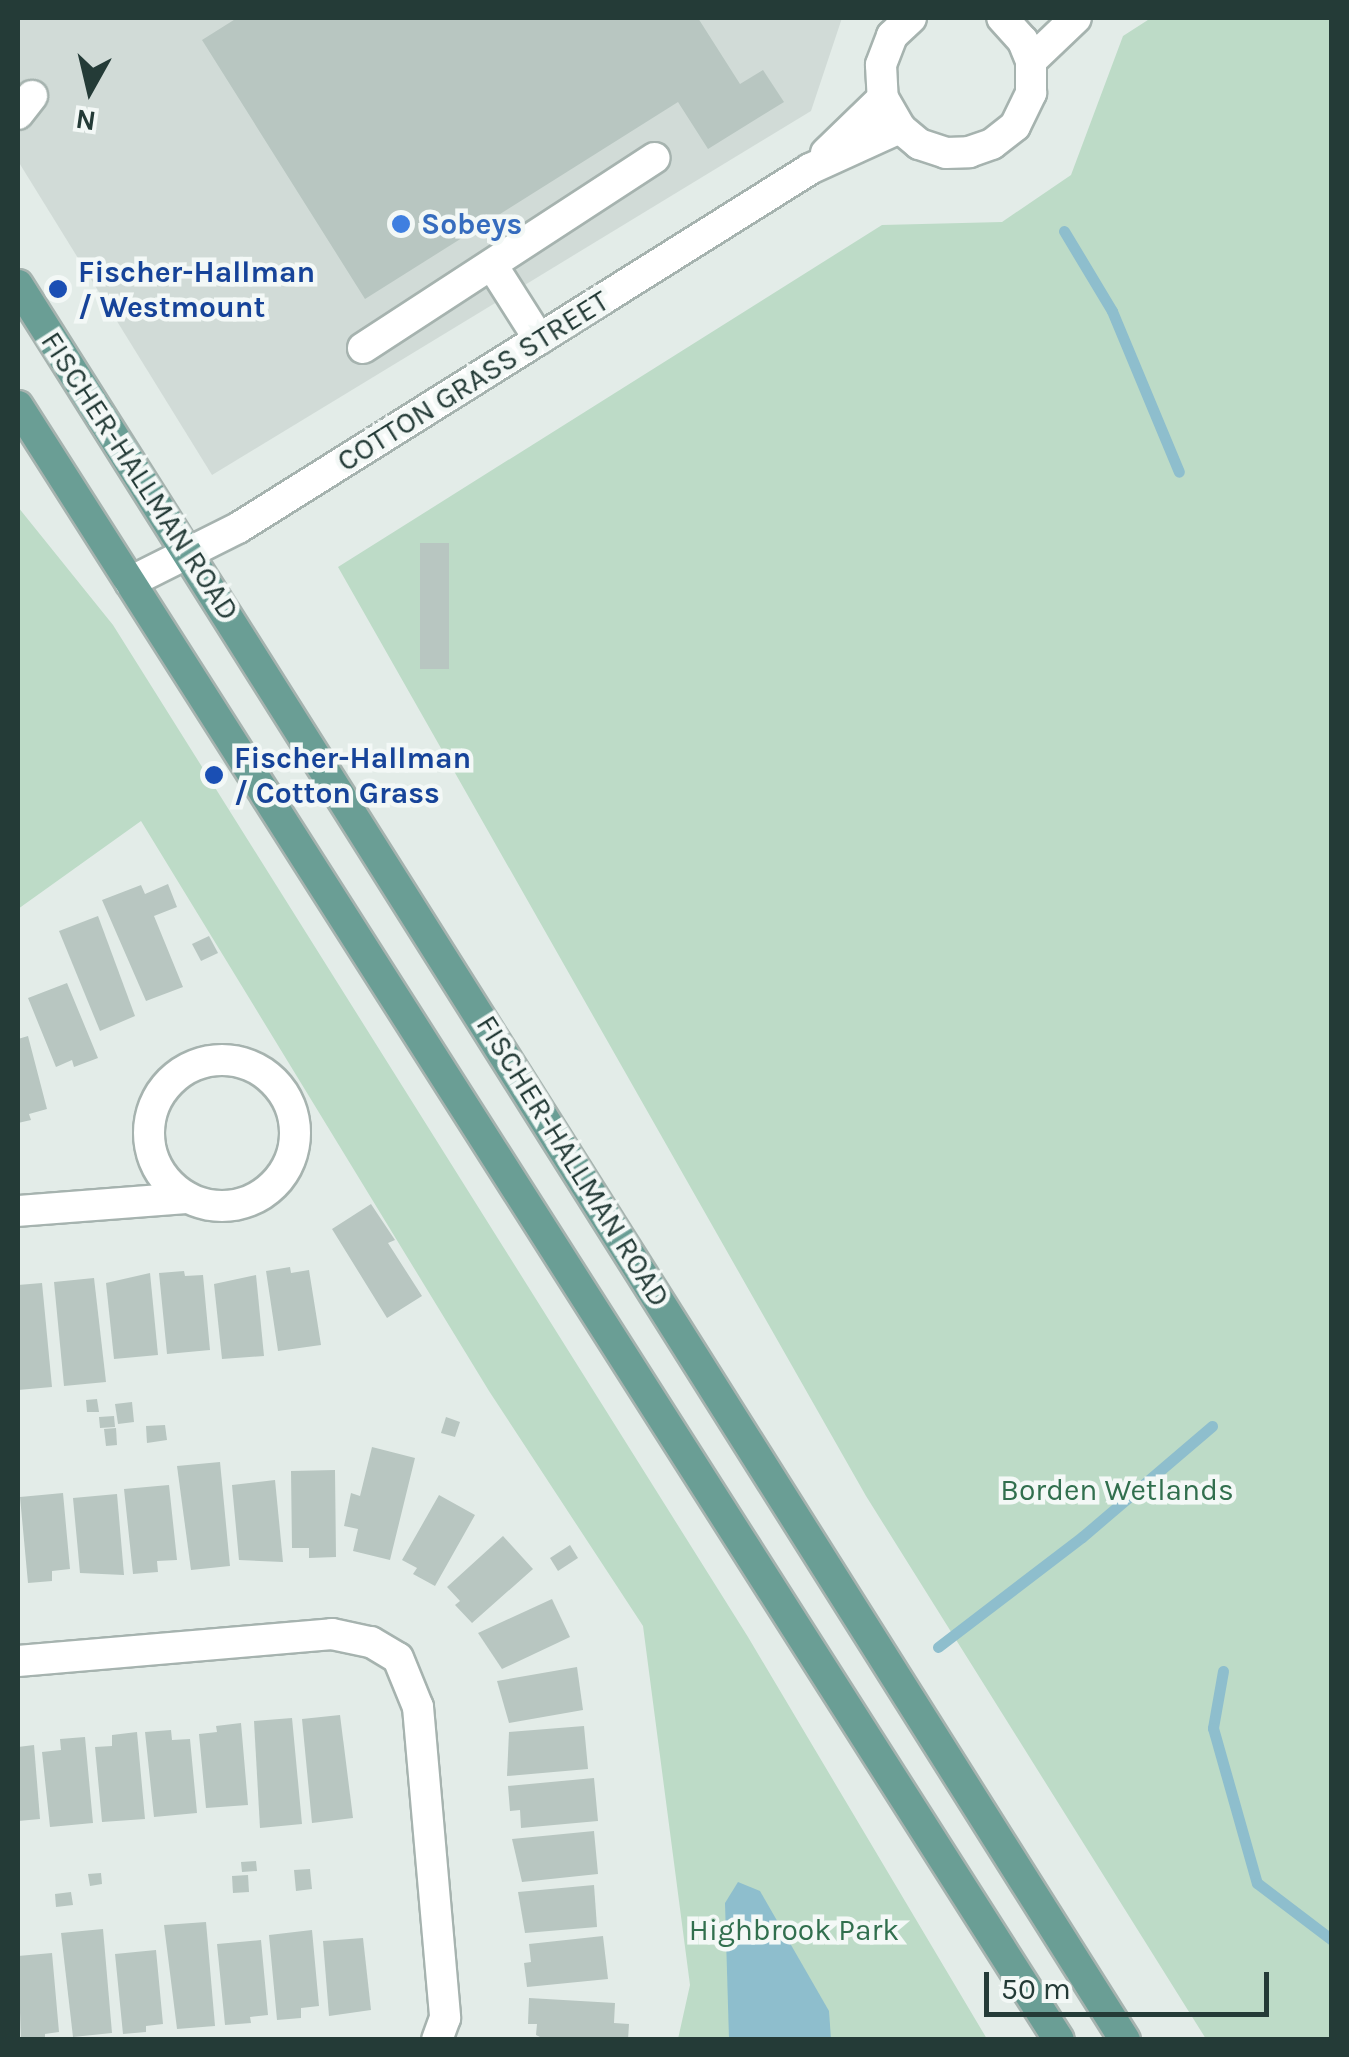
<!DOCTYPE html>
<style>
body{margin:0}
#map{position:relative;width:1349px;height:2057px;overflow:hidden;background:#e3ece8;font-family:Karla,sans-serif}
div>[style]{position:absolute}
.built>*{inset:0;background:#d1dbd7}
.green>*{inset:0;background:#bddbc7}
.water>*{inset:0;background:#8ebecd}
.stream>*{height:11px;margin:-5.5px;padding:0 5.5px;transform-origin:5.5px;border-radius:5.5px;background:#8ebecd}
.building>*{inset:0;background:#b8c6c1}
.roads{filter:drop-shadow(2px 0 #a6b3af) drop-shadow(-2px 0 #a6b3af) drop-shadow(0 2px #a6b3af) drop-shadow(0 -2px #a6b3af)}
.minor>*{height:30px;margin:-15px;padding:0 15px;transform-origin:15px;border-radius:15px;background:#fff}
.minor>.ring{margin:-15px;padding:0;box-sizing:content-box;background:none;border:30px solid #fff;border-radius:50%}
.major>*{height:30px;margin:-15px;padding:0 15px;transform-origin:15px;border-radius:15px;background:#6a9e95}
.dots>*{width:28px;height:28px;translate:-50% -50%;box-sizing:border-box;border:5px solid #f3f8f6;border-radius:50%}
span{translate:-50% -50%;white-space:nowrap;text-align:center;line-height:1.15;-webkit-text-stroke:9px #f3f8f6;paint-order:stroke}
.shop-label{font-size:30px;color:#366cbe;font-weight:700}
.left{translate:0 -50%;text-align:left}
.transit-label{font-size:30px;color:#164399;font-weight:700}
.street-label{font-size:30px;color:#243b37}
.park-label{font-size:30px;color:#316f4e}
.frame{position:absolute;inset:0;border:20px solid #243b37;pointer-events:none}
.north{position:absolute;left:40px;top:40px;width:100px;height:100px;-webkit-text-stroke:8px #f3f8f6;paint-order:stroke;rotate:188deg;font-size:28px;font-weight:700;line-height:40px;text-align:center;color:#243b37}
.north::after{content:'';display:block;margin:auto;width:35px;height:45px;background:#243b37;clip-path:polygon(50% 0,100% 100%,50% 72%,0 100%)}
.scale{position:absolute;left:984px;top:1972px;width:285px;height:45px;box-sizing:border-box;border:5px solid #243b37;border-top:0;padding-left:12px;font-size:30px;line-height:35px;white-space:nowrap;color:#243b37;-webkit-text-stroke:8px #f3f8f6;paint-order:stroke}
</style>
<div id="map">
<div class="built">
<div style="clip-path:polygon(18px 18px,842px 18px,811px 111px,212px 475px,18px 161px)"></div>
</div>
<div class="green">
<div style="clip-path:polygon(1151px 18px,1331px 18px,1331px 2039px,1206px 2039px,866px 1496px,338px 567px,882px 225px,1002px 222px,1071px 175px,1123px 36px)"></div>
<div style="clip-path:polygon(18px 507px,113px 625px,748px 1637px,987px 2039px,678px 2039px,690px 1985px,643px 1626px,489px 1391px,141px 821px,18px 909px)"></div>
</div>
<div class="water">
<div style="clip-path:polygon(738px 1882px,760px 1891px,829px 2011px,831px 2039px,729px 2039px,725px 1903px)"></div>
</div>
<div class="stream">
<div style="left:1064px;top:231px;width:93px;rotate:59deg"></div>
<div style="left:1112px;top:311px;width:174px;rotate:67.4deg"></div>
<div style="left:938px;top:1647px;width:181px;rotate:-37.4deg"></div>
<div style="left:1082px;top:1537px;width:171px;rotate:-40.5deg"></div>
<div style="left:1223px;top:1671px;width:58px;rotate:100deg"></div>
<div style="left:1213px;top:1728px;width:161px;rotate:74.2deg"></div>
<div style="left:1257px;top:1883px;width:94px;rotate:37.2deg"></div>
</div>
<div class="building">
<div style="clip-path:polygon(237px 18px,698px 18px,740px 84px,763px 70px,784px 102px,708px 149px,678px 102px,365px 299px,202px 40px)"></div>
<div style="clip-path:polygon(420px 543px,449px 543px,449px 669px,420px 669px)"></div>
<div style="clip-path:polygon(168px 884px,177px 907px,154px 916px,183px 987px,146px 1001px,102px 900px,141px 885px,145px 894px)"></div>
<div style="clip-path:polygon(98px 916px,135px 1016px,100px 1031px,59px 931px)"></div>
<div style="clip-path:polygon(209px 936px,218px 953px,201px 961px,192px 944px)"></div>
<div style="clip-path:polygon(67px 983px,98px 1058px,74px 1067px,72px 1060px,56px 1067px,28px 998px)"></div>
<div style="clip-path:polygon(28px 1036px,47px 1109px,29px 1114px,31px 1120px,18px 1123px,18px 1039px)"></div>
<div style="clip-path:polygon(371px 1204px,395px 1240px,388px 1243px,422px 1296px,387px 1318px,332px 1229px)"></div>
<div style="clip-path:polygon(290px 1267px,291px 1273px,309px 1270px,321px 1345px,278px 1351px,266px 1271px)"></div>
<div style="clip-path:polygon(184px 1271px,185px 1276px,203px 1275px,210px 1350px,167px 1354px,159px 1273px)"></div>
<div style="clip-path:polygon(150px 1273px,158px 1355px,114px 1359px,106px 1283px)"></div>
<div style="clip-path:polygon(256px 1275px,264px 1356px,222px 1359px,214px 1284px)"></div>
<div style="clip-path:polygon(94px 1278px,106px 1382px,64px 1386px,54px 1282px)"></div>
<div style="clip-path:polygon(42px 1283px,52px 1387px,18px 1390px,18px 1285px)"></div>
<div style="clip-path:polygon(97px 1399px,99px 1412px,87px 1412px,86px 1400px)"></div>
<div style="clip-path:polygon(132px 1402px,134px 1422px,118px 1424px,115px 1404px)"></div>
<div style="clip-path:polygon(114px 1416px,115px 1427px,100px 1428px,99px 1417px)"></div>
<div style="clip-path:polygon(446px 1417px,460px 1422px,455px 1437px,441px 1433px)"></div>
<div style="clip-path:polygon(165px 1425px,167px 1440px,147px 1443px,146px 1426px)"></div>
<div style="clip-path:polygon(116px 1428px,117px 1445px,106px 1446px,104px 1429px)"></div>
<div style="clip-path:polygon(372px 1447px,415px 1458px,390px 1560px,353px 1551px,358px 1529px,344px 1526px,351px 1493px,360px 1496px)"></div>
<div style="clip-path:polygon(220px 1462px,230px 1566px,191px 1570px,177px 1466px)"></div>
<div style="clip-path:polygon(335px 1470px,336px 1557px,309px 1558px,309px 1548px,292px 1548px,291px 1471px)"></div>
<div style="clip-path:polygon(275px 1480px,283px 1562px,239px 1560px,232px 1485px)"></div>
<div style="clip-path:polygon(169px 1485px,177px 1560px,157px 1561px,158px 1572px,133px 1574px,124px 1489px)"></div>
<div style="clip-path:polygon(63px 1493px,70px 1569px,52px 1571px,52px 1581px,28px 1583px,20px 1497px)"></div>
<div style="clip-path:polygon(117px 1494px,124px 1575px,80px 1573px,73px 1498px)"></div>
<div style="clip-path:polygon(439px 1495px,475px 1515px,435px 1586px,413px 1574px,417px 1568px,402px 1560px)"></div>
<div style="clip-path:polygon(503px 1536px,533px 1569px,472px 1623px,455px 1605px,460px 1601px,447px 1587px)"></div>
<div style="clip-path:polygon(570px 1545px,578px 1558px,558px 1571px,550px 1558px)"></div>
<div style="clip-path:polygon(552px 1599px,570px 1637px,502px 1669px,478px 1633px)"></div>
<div style="clip-path:polygon(577px 1667px,583px 1710px,509px 1723px,497px 1681px)"></div>
<div style="clip-path:polygon(340px 1715px,353px 1818px,312px 1823px,302px 1719px)"></div>
<div style="clip-path:polygon(292px 1718px,302px 1824px,260px 1828px,254px 1721px)"></div>
<div style="clip-path:polygon(241px 1723px,248px 1805px,206px 1808px,199px 1734px,217px 1732px,216px 1726px)"></div>
<div style="clip-path:polygon(584px 1726px,588px 1769px,507px 1776px,509px 1732px)"></div>
<div style="clip-path:polygon(171px 1730px,172px 1740px,190px 1739px,197px 1813px,154px 1817px,145px 1732px)"></div>
<div style="clip-path:polygon(137px 1732px,145px 1819px,102px 1822px,95px 1747px,112px 1746px,112px 1735px)"></div>
<div style="clip-path:polygon(85px 1737px,93px 1823px,50px 1827px,42px 1752px,61px 1750px,60px 1739px)"></div>
<div style="clip-path:polygon(34px 1745px,40px 1819px,18px 1821px,18px 1747px)"></div>
<div style="clip-path:polygon(594px 1778px,598px 1821px,521px 1828px,520px 1810px,510px 1811px,508px 1786px)"></div>
<div style="clip-path:polygon(594px 1831px,598px 1874px,522px 1882px,512px 1839px)"></div>
<div style="clip-path:polygon(256px 1861px,257px 1871px,242px 1872px,241px 1862px)"></div>
<div style="clip-path:polygon(310px 1869px,312px 1889px,296px 1891px,294px 1870px)"></div>
<div style="clip-path:polygon(101px 1873px,102px 1884px,90px 1886px,88px 1874px)"></div>
<div style="clip-path:polygon(248px 1875px,249px 1892px,233px 1893px,232px 1876px)"></div>
<div style="clip-path:polygon(594px 1885px,597px 1927px,525px 1933px,518px 1892px)"></div>
<div style="clip-path:polygon(71px 1892px,73px 1905px,56px 1907px,55px 1894px)"></div>
<div style="clip-path:polygon(206px 1922px,215px 2026px,177px 2029px,164px 1925px)"></div>
<div style="clip-path:polygon(103px 1929px,112px 2033px,73px 2037px,61px 1933px)"></div>
<div style="clip-path:polygon(312px 1930px,319px 2006px,301px 2008px,301px 2018px,277px 2020px,269px 1935px)"></div>
<div style="clip-path:polygon(603px 1936px,608px 1979px,527px 1987px,524px 1963px,531px 1962px,529px 1944px)"></div>
<div style="clip-path:polygon(363px 1938px,371px 2010px,329px 2016px,323px 1941px)"></div>
<div style="clip-path:polygon(261px 1940px,268px 2015px,250px 2017px,251px 2023px,225px 2025px,217px 1944px)"></div>
<div style="clip-path:polygon(156px 1950px,163px 2024px,146px 2026px,146px 2032px,123px 2034px,115px 1954px)"></div>
<div style="clip-path:polygon(52px 1953px,59px 2032px,45px 2034px,45px 2040px,21px 2040px,18px 1956px)"></div>
<div style="clip-path:polygon(529px 1998px,615px 2003px,614px 2023px,629px 2024px,628px 2040px,546px 2040px,536px 2035px,537px 2024px,528px 2024px)"></div>
</div>
<div class="roads">
<div class="minor">
<div style="left:911px;top:18px;width:26px;rotate:137deg"></div>
<div style="left:892px;top:36px;width:31px;rotate:111deg"></div>
<div style="left:881px;top:65px;width:33px;rotate:87deg"></div>
<div style="left:883px;top:98px;width:34px;rotate:60deg"></div>
<div style="left:900px;top:128px;width:25px;rotate:40deg"></div>
<div style="left:919px;top:144px;width:28px;rotate:18deg"></div>
<div style="left:946px;top:153px;width:23px;rotate:-2deg"></div>
<div style="left:969px;top:152px;width:24px;rotate:-19deg"></div>
<div style="left:992px;top:144px;width:29px;rotate:-38deg"></div>
<div style="left:1015px;top:126px;width:37px;rotate:-64deg"></div>
<div style="left:1031px;top:93px;width:32px;rotate:-90deg"></div>
<div style="left:1031px;top:61px;width:22px;rotate:-112deg"></div>
<div style="left:1023px;top:41px;width:31px;rotate:-132deg"></div>
<div style="left:1031px;top:61px;width:62px;rotate:-43.7deg"></div>
<div style="left:18px;top:114px;width:23px;rotate:-52deg"></div>
<div style="left:826px;top:153px;width:79px;rotate:-44deg"></div>
<div style="left:492px;top:265px;width:88px;rotate:57.6deg"></div>
<div style="left:363px;top:348px;width:348px;rotate:-33.1deg"></div>
<div style="left:130px;top:582px;width:121px;rotate:-26.6deg"></div>
<div style="left:238px;top:528px;width:675px;rotate:-32.11deg"></div>
<div style="left:810px;top:169px;width:99px;rotate:-24.5deg"></div>
<div class="ring" style="left:149px;top:1060px;width:116px;height:116px"></div>
<div style="left:18px;top:1211px;width:170px;rotate:-4.4deg"></div>
<div style="left:18px;top:1661px;width:315px;rotate:-4.9deg"></div>
<div style="left:332px;top:1634px;width:40px;rotate:12deg"></div>
<div style="left:371px;top:1642px;width:31px;rotate:31deg"></div>
<div style="left:398px;top:1658px;width:53px;rotate:67.8deg"></div>
<div style="left:418px;top:1707px;width:312px;rotate:85deg"></div>
<div style="left:445px;top:2018px;width:23px;rotate:110deg"></div>
</div>
<div class="major">
<div style="left:18px;top:285px;width:2075px;rotate:57.76deg"></div>
<div style="left:18px;top:406px;width:1937px;rotate:57.5deg"></div>
</div>
</div>
<div class="dots">
<div style="left:401px;top:224px;background:#3f7fe0"></div>
<div style="left:58px;top:289px;background:#1a4fb4"></div>
<div style="left:214px;top:775px;background:#1a4fb4"></div>
</div>
<div class="shop-label">
<span class="left" style="left:421px;top:224px">Sobeys</span>
</div>
<div class="transit-label">
<span class="left" style="left:78px;top:289px">Fischer-Hallman<br>/ Westmount</span>
<span class="left" style="left:234px;top:775px">Fischer-Hallman<br>/ Cotton Grass</span>
</div>
<div class="street-label">
<span style="left:473px;top:381px;rotate:-32deg">COTTON GRASS STREET</span>
<span style="left:140px;top:476px;rotate:57deg">FISCHER-HALLMAN ROAD</span>
<span style="left:573px;top:1161px;rotate:58deg">FISCHER-HALLMAN ROAD</span>
</div>
<div class="park-label">
<span style="left:1117px;top:1490px">Borden Wetlands</span>
<span style="left:794px;top:1930px">Highbrook Park</span>
</div>
<div class="frame"></div>
<div class="north">N</div>
<div class="scale">50 m</div>
</div>
